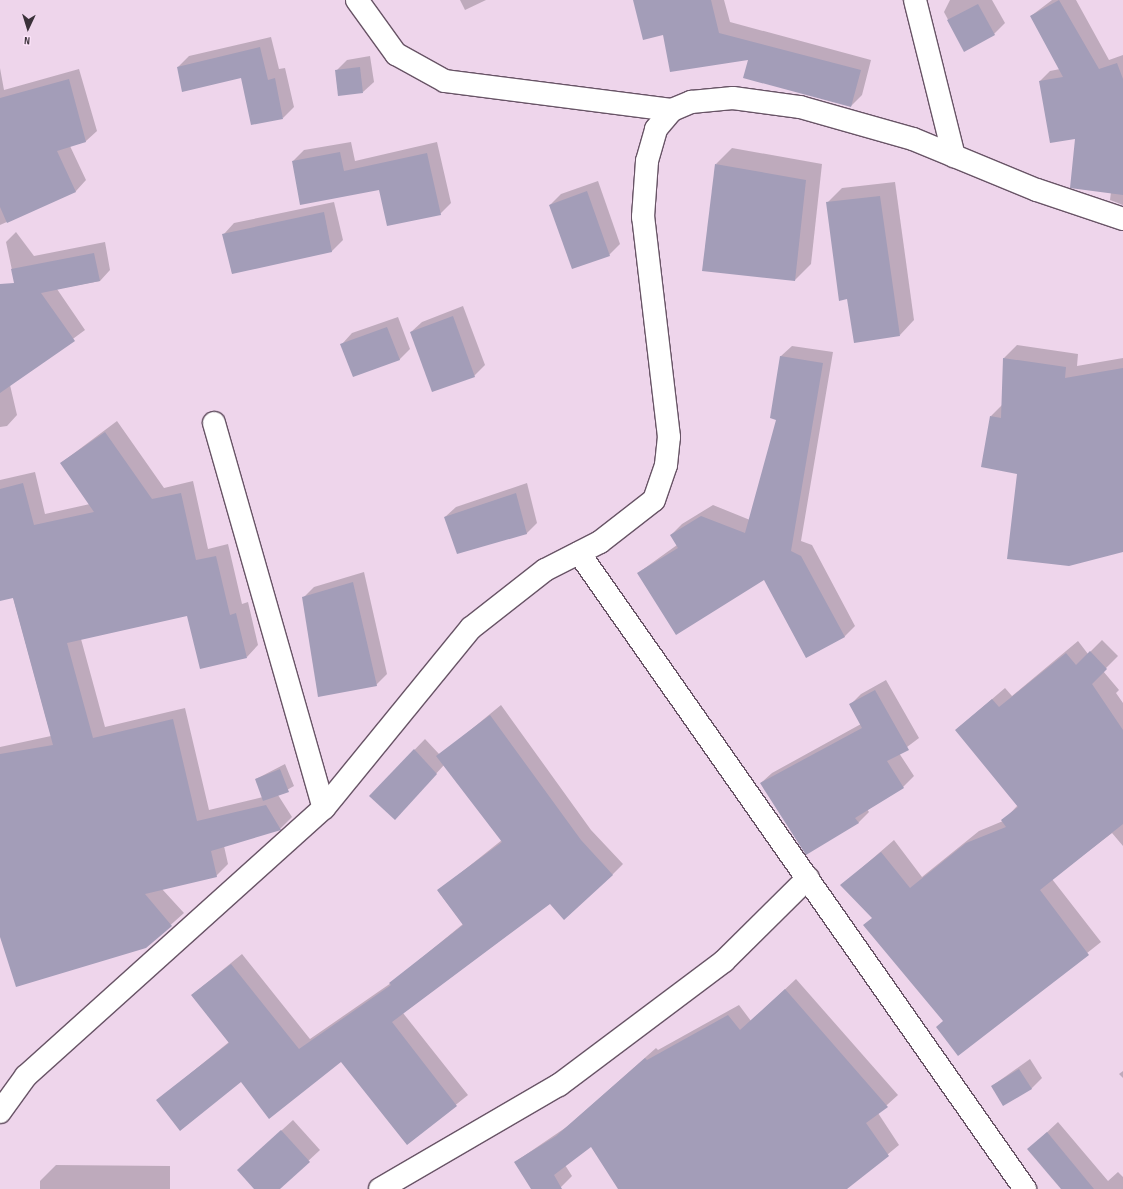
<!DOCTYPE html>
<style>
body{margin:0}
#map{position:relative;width:1123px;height:1189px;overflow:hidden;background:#eed5eb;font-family:"Sofia Sans Condensed",sans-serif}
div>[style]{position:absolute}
.shadow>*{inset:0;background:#0003}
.building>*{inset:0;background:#a39db8}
.roads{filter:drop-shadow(1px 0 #685466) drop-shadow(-1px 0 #685466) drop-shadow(0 1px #685466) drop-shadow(0 -1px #685466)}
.street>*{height:22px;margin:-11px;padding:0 11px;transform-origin:11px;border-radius:11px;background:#fff}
span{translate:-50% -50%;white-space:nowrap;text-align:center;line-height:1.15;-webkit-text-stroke:4px #fbe2f8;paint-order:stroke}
.north{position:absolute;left:8px;top:8px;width:40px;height:40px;-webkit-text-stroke:3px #fbe2f8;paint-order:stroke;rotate:184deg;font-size:11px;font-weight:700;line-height:16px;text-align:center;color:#3a3139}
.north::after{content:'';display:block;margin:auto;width:14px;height:18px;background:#3a3139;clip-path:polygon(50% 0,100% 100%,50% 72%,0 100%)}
</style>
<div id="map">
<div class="shadow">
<div style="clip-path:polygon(460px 0,486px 0,465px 10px)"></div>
<div style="clip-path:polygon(634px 0,724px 0,730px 22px,871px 60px,862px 95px,851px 106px)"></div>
<div style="clip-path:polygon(950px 0,992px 0,1005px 23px,994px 34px,964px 50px,944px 12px)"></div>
<div style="clip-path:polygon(1052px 0,1076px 0,1109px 60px,1123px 55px,1123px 205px,1110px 200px,1111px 192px,1040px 81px,1050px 71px,1060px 69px,1031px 16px)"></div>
<div style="clip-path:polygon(271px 37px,279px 69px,285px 68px,294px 107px,283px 118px,242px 77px,178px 67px,189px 56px)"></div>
<div style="clip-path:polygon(370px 56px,374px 82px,363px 92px,336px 71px,347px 60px)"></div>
<div style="clip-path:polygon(0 68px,4px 90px,79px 69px,97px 131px,86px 141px,70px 146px,86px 180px,76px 191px,0 225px)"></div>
<div style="clip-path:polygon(351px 142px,355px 161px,437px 142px,451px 203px,440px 214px,380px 189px,293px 161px,304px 150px)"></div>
<div style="clip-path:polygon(732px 148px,822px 164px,811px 264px,795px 280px,716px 164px)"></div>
<div style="clip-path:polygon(598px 181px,620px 244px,609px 255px,550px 205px,561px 194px)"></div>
<div style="clip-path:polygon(895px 182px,914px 320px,900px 335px,848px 298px,827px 203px,842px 188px)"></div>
<div style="clip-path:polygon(334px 202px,343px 240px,332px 251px,232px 273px,224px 234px,234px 223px)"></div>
<div style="clip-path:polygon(16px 232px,34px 256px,105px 242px,110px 270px,100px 281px,57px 289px,85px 330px,10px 385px,17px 415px,7px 426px,0 427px,0 349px,25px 331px,6px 242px)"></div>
<div style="clip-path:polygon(463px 306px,485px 365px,474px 376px,411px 332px,422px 322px)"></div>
<div style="clip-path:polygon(398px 317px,410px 349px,399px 360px,342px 344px,352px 333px)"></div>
<div style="clip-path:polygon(1017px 345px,1078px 354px,1077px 366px,1123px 358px,1123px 551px,1018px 473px,991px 416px,1003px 404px,1004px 358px)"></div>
<div style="clip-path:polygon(792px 346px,833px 352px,801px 541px,812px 545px,855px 626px,844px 637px,765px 579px,638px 573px,677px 545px,671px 535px,682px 524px,713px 505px,750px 520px,777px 419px,781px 356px)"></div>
<div style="clip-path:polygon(117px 421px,164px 488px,193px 481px,208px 549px,228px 544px,242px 604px,248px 602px,258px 645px,247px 657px,188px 615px,81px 639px,105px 727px,185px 708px,209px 810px,263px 797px,256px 779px,285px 764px,294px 786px,278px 795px,292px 817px,280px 829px,224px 846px,228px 864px,216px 876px,162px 889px,184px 913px,146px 947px,0 934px,0 747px,51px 736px,13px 597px,0 600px,0 480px,35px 472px,45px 514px,90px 504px,61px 463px)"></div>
<div style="clip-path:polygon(527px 483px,537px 523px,526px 534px,445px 517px,456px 507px)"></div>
<div style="clip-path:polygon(364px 572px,387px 674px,376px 685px,303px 598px,314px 587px)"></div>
<div style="clip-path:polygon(1102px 640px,1118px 656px,1103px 671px,1119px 690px,1116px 693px,1123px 703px,1123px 846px,1112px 833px,1052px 879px,1101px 942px,958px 1055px,944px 1020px,873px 918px,842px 885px,894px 840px,922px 877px,979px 831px,1003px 821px,1018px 805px,956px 730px,1005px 688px,1012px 696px,1078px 641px,1088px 654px)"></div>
<div style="clip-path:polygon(886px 680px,919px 738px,899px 753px,914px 776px,903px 787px,867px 809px,869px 812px,858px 823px,761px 783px,772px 773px,861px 724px,850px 705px,861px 694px)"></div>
<div style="clip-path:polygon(501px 705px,591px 830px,623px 864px,612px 875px,550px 903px,403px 1013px,468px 1095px,407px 1144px,341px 1060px,158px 1100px,229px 1042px,192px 995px,242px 954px,310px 1039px,391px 983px,463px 924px,438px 891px,502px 840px,444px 765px,405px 808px,370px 796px,425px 739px,440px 755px)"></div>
<div style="clip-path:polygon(796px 979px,898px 1095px,878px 1113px,899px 1145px,846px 1189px,619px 1189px,592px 1145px,565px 1165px,572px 1176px,561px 1187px,532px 1189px,515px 1162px,568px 1126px,656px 1048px,658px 1050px,739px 1005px,751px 1021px)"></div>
<div style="clip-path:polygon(1030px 1059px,1042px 1078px,1031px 1089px,992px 1086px)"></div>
<div style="clip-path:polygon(1123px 1071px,1123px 1078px,1119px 1074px)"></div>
<div style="clip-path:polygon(293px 1120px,320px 1150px,278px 1189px,255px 1189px,249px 1160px)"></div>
<div style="clip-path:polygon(1058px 1122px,1108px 1181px,1118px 1172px,1123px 1177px,1123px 1189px,1063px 1189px,1029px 1149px)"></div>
<div style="clip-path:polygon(56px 1165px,170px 1166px,170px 1189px,40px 1189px,40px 1181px)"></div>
</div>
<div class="building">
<div style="clip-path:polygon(633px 0,711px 0,719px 33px,861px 70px,851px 107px,743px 78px,748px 60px,670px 72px,663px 35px,643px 40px)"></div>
<div style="clip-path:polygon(1059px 0,1099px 69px,1117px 63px,1123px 79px,1123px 195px,1070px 188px,1075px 139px,1050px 143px,1039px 81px,1063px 77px,1030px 16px)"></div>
<div style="clip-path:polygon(978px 4px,995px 35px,964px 52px,947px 20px)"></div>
<div style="clip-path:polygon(260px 47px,268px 80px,275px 78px,283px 119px,251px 125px,241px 78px,182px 92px,177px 67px)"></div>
<div style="clip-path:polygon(360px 67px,363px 93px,338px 96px,335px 70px)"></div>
<div style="clip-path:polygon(69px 79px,86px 142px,57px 151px,76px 192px,7px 223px,0 207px,0 98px)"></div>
<div style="clip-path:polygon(340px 152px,344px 171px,427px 153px,441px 215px,387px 226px,379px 190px,300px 205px,292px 161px)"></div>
<div style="clip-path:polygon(715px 164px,806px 180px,795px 281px,702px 271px)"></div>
<div style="clip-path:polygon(587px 191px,610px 256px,572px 269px,549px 205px)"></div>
<div style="clip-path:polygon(880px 196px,900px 336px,854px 343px,847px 299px,839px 301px,826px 202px)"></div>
<div style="clip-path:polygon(324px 212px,332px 252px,232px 274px,222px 234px)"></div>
<div style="clip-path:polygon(94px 253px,100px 281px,41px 293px,75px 341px,0 393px,0 284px,14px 283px,11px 269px)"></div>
<div style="clip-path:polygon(453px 316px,475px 377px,432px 392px,410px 332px)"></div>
<div style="clip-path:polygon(387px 327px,400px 360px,353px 377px,340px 344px)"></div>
<div style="clip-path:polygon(780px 356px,823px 363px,791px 551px,801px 556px,845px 637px,806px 658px,764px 580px,676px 635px,637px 573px,678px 548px,670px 535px,701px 516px,745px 533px,776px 420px,770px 418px)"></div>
<div style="clip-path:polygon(1003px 358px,1066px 367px,1065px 378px,1123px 368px,1123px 552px,1069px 566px,1007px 559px,1017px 474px,981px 467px,990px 416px,1001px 418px)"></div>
<div style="clip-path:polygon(105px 432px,152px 499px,181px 493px,196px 560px,216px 556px,230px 615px,236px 613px,247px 658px,200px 669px,187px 616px,67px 643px,93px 738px,173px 719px,197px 821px,266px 805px,281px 830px,211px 851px,217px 877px,145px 894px,172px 926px,146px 948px,16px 987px,0 937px,0 754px,53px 745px,13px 598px,0 601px,0 489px,23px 483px,34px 525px,94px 512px,60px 463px)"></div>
<div style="clip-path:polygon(516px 493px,527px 534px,457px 554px,444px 517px)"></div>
<div style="clip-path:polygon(353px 582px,377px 686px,318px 697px,302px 597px)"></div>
<div style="clip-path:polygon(1090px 651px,1107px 669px,1092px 684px,1123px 730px,1123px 824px,1040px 890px,1089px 955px,958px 1056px,936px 1027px,943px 1021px,863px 925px,872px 918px,840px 885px,881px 852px,910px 888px,966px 843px,1006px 827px,1001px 820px,1018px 807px,955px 730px,992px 699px,999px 707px,1066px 653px,1076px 665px)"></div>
<div style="clip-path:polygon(875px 690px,909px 750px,887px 761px,904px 788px,855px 818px,859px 823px,806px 855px,760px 783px,862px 728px,849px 704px)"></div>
<div style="clip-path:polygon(490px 715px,581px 840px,613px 875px,564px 920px,550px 904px,392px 1022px,457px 1106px,407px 1145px,341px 1062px,269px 1119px,241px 1082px,180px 1131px,156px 1100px,229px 1043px,191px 995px,231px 964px,299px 1049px,391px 985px,389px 983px,463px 925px,437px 890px,502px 842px,436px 756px)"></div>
<div style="clip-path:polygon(414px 749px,437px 774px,395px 820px,369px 796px)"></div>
<div style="clip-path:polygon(280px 769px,289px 792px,263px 801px,255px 779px)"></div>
<div style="clip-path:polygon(785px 989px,888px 1107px,866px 1123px,889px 1156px,847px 1189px,618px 1189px,591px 1147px,554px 1175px,562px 1189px,531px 1189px,514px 1162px,556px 1136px,645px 1058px,647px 1060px,728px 1015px,740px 1030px)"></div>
<div style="clip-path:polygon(1019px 1069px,1032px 1089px,1003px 1106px,991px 1086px)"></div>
<div style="clip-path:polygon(281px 1130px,310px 1162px,280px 1189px,254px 1189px,237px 1170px)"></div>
<div style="clip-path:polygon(1047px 1132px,1094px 1189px,1061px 1189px,1027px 1149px)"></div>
</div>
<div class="roads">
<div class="street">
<div style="left:357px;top:0;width:67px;rotate:54.2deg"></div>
<div style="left:396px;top:54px;width:56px;rotate:28.9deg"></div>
<div style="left:445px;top:81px;width:229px;rotate:7.3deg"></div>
<div style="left:915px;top:0;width:161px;rotate:76deg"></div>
<div style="left:214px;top:423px;width:400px;rotate:74.1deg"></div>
<div style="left:579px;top:553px;width:777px;rotate:54.96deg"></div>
<div style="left:0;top:1112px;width:44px;rotate:-54.2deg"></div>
<div style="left:26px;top:1076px;width:401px;rotate:-42deg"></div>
<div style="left:324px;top:808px;width:232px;rotate:-50.8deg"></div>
<div style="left:471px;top:628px;width:94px;rotate:-38.1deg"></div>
<div style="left:545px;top:570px;width:62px;rotate:-27deg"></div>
<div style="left:600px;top:542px;width:68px;rotate:-37.9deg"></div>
<div style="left:654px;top:500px;width:37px;rotate:-71deg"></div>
<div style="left:666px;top:465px;width:28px;rotate:-84deg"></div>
<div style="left:669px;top:437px;width:222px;rotate:-96.7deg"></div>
<div style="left:643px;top:217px;width:56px;rotate:-85.9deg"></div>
<div style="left:647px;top:161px;width:33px;rotate:-74deg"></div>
<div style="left:656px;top:129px;width:25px;rotate:-50deg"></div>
<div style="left:672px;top:110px;width:21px;rotate:-23deg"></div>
<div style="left:691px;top:102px;width:42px;rotate:-5.4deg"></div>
<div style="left:733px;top:98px;width:68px;rotate:7.7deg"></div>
<div style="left:800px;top:107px;width:117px;rotate:15.8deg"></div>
<div style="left:913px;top:139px;width:134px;rotate:22.4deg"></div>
<div style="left:1037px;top:190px;width:91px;rotate:18.6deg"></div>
<div style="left:380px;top:1189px;width:207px;rotate:-30.2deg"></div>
<div style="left:559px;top:1085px;width:206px;rotate:-36.9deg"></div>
<div style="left:724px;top:961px;width:118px;rotate:-44.7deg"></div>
</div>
</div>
<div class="north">N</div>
</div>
